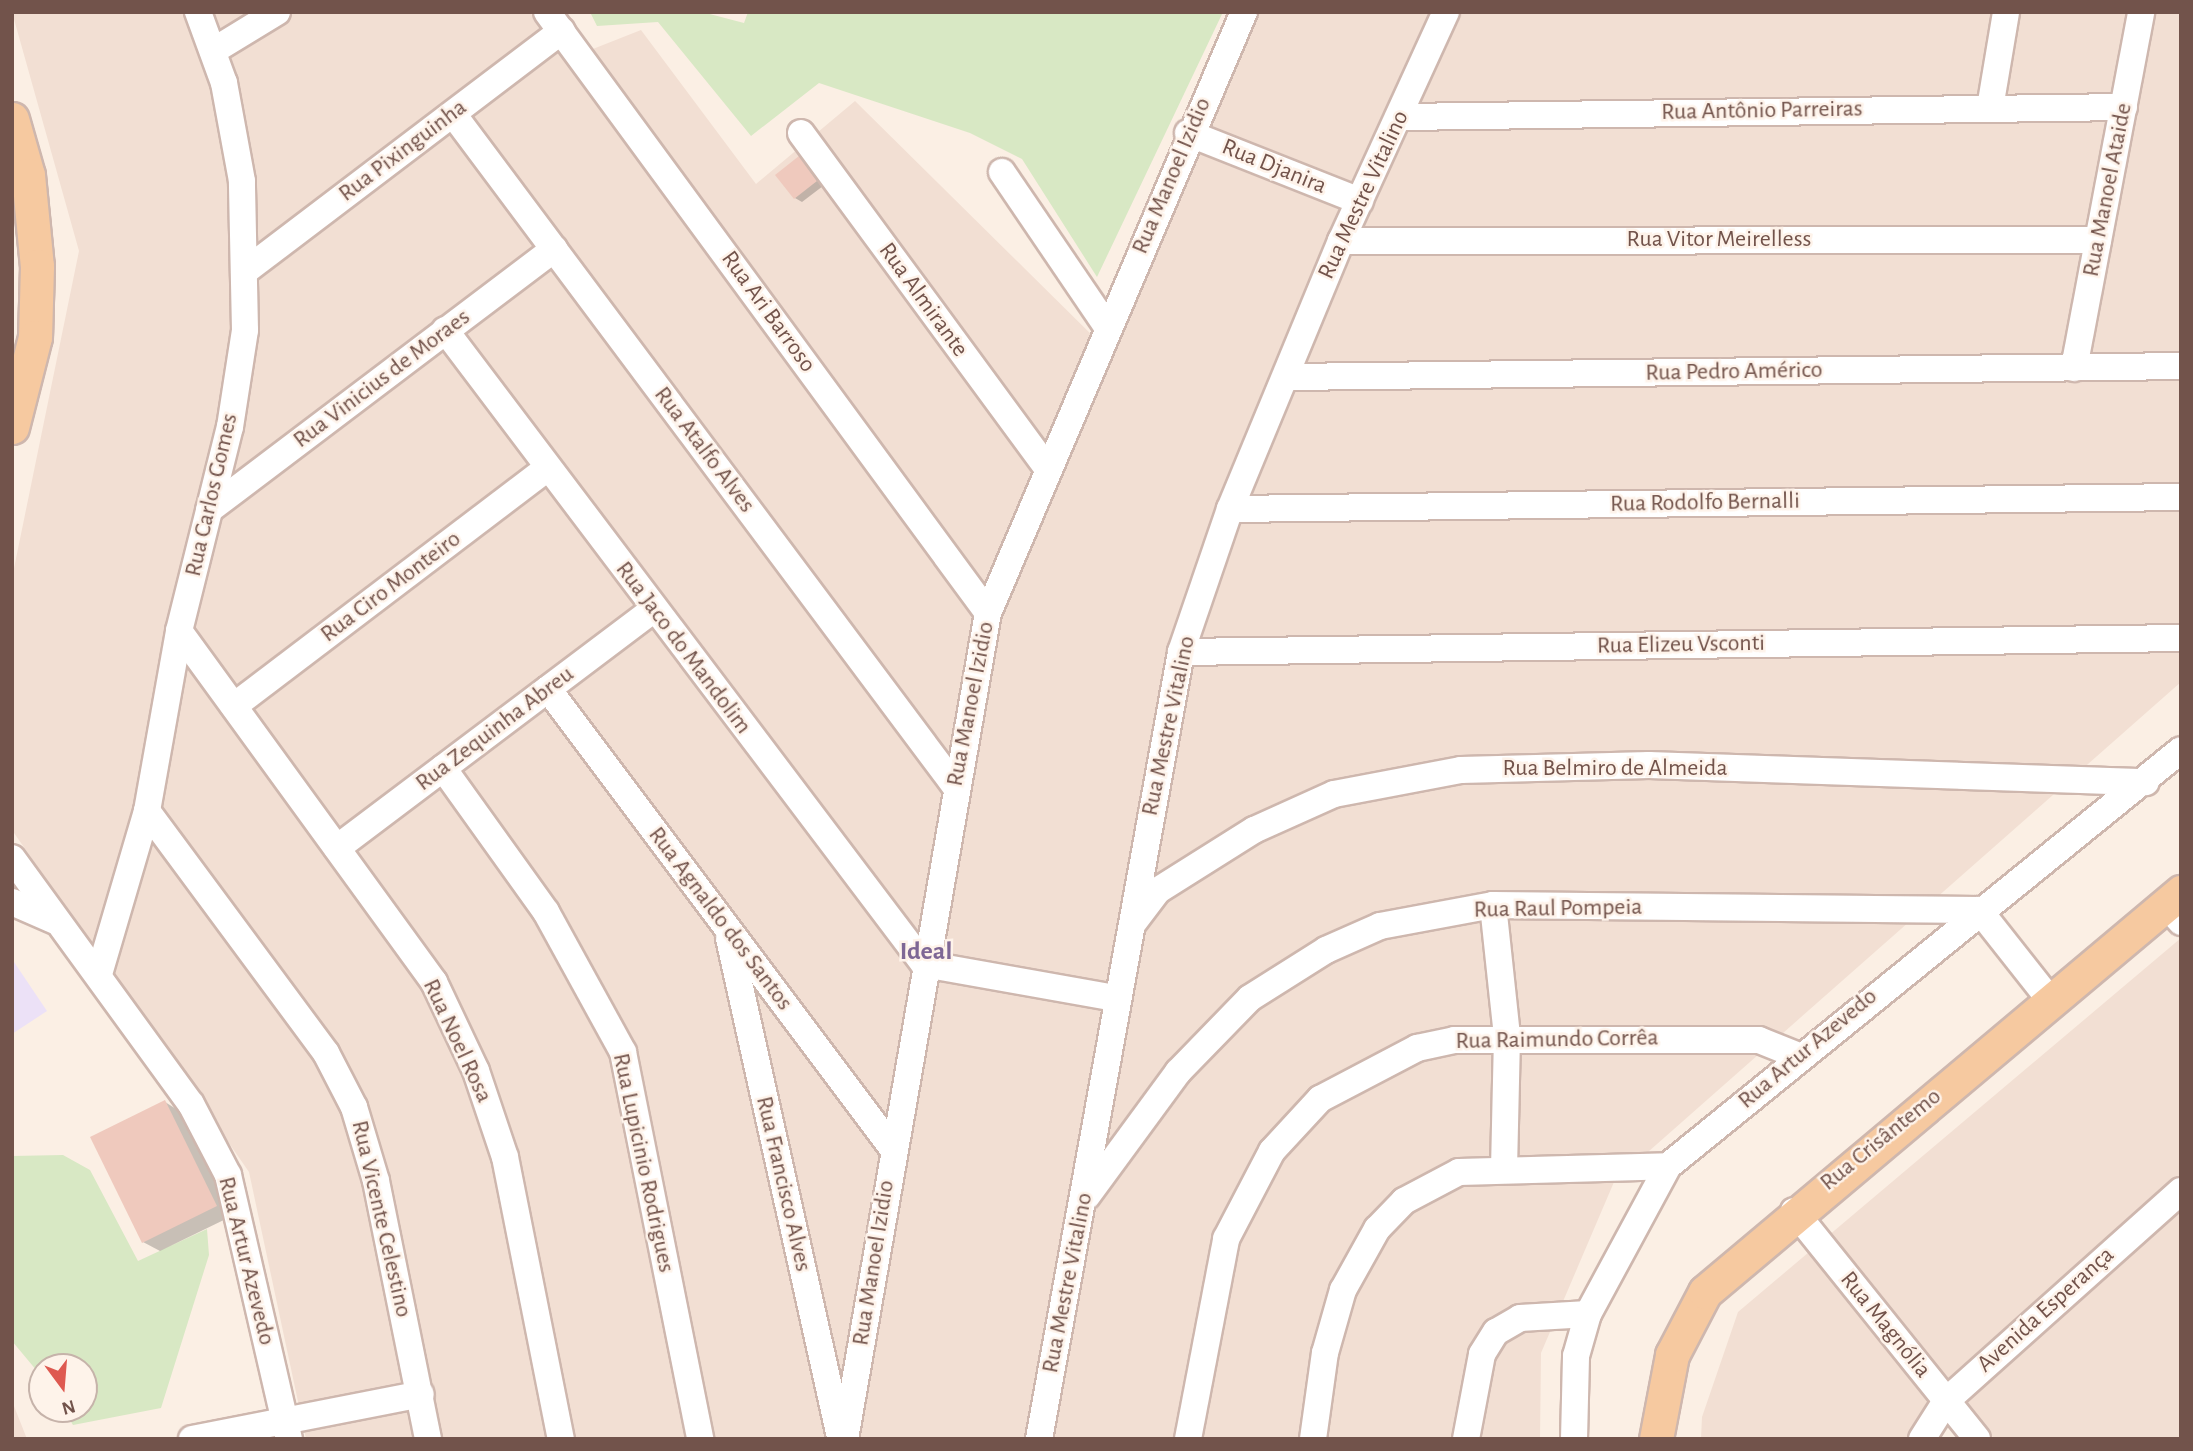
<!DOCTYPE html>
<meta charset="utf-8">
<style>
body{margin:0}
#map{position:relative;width:2193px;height:1451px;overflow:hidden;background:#fbefe4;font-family:"Alegreya Sans",sans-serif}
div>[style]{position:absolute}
.residential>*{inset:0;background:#f2dfd3}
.education>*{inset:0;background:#ece1f7}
.green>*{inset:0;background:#d8e8c4}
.shadow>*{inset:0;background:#0003}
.building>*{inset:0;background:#efc9bd}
.roads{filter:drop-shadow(2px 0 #ceb7ae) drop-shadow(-2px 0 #ceb7ae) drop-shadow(0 2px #ceb7ae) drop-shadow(0 -2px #ceb7ae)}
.minor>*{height:26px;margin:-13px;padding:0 13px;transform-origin:13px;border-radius:13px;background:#fff}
.major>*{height:33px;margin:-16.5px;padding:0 16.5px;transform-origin:16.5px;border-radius:16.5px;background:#f6c9a0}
span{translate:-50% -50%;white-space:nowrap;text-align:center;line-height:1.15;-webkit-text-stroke:5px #fef3ea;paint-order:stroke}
.street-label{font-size:24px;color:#72534b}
.neighbourhood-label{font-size:26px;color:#7e6795;font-weight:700}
.frame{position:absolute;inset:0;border:14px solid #72534b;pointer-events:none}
.north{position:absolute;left:28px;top:1353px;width:70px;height:70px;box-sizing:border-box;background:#fef3ea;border:2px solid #c6b3aa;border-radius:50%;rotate:164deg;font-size:19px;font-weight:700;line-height:28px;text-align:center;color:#72534b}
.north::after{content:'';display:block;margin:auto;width:24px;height:32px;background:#de5950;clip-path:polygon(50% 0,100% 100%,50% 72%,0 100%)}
</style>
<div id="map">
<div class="residential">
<div style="clip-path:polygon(12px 12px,530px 12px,565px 60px,641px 30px,756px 184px,855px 101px,1104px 347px,1258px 12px,2181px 12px,2181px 682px,1614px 1182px,1541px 1353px,1540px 1439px,306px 1439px,249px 1172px,12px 830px,12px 578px,79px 251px)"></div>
<div style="clip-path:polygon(2181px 938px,2181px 1439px,1994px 1439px,1960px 1393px,1906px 1439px,1701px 1439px,1702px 1417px,1738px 1312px)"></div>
<div style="clip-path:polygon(12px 1401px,27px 1439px,12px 1439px)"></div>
</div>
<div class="education">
<div style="clip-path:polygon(12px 959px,47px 1011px,12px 1034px)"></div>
</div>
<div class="green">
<div style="clip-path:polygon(590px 12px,702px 12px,744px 23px,748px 12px,1223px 12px,1097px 277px,1022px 159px,970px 133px,819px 83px,751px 136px,658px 22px,597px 26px)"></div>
<div style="clip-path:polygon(63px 1155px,90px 1170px,138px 1261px,207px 1229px,209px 1255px,161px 1408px,73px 1425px,63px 1409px,84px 1409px,84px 1367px,42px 1367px,42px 1377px,12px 1341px,12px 1156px)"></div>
</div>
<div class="shadow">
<div style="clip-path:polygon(799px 158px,823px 186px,802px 202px,795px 198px)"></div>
<div style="clip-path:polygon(165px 1102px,181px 1112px,232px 1216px,160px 1251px,143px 1242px)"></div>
</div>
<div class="building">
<div style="clip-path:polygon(799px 156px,817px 181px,794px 199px,775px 175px)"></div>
<div style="clip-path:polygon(165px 1100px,217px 1206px,142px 1243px,90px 1137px)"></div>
</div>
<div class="roads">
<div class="minor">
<div style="left:547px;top:12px;width:745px;rotate:53.73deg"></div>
<div style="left:213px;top:51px;width:75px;rotate:-31.4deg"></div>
<div style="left:1990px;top:108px;width:97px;rotate:-80.5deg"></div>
<div style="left:453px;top:114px;width:839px;rotate:53.24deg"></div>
<div style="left:1401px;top:117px;width:723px;rotate:-0.79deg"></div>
<div style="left:801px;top:133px;width:414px;rotate:53.7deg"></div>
<div style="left:1188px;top:133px;width:185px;rotate:21.6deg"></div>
<div style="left:1002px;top:172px;width:189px;rotate:55.8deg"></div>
<div style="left:1341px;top:241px;width:757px;rotate:-0.08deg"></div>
<div style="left:244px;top:272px;width:399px;rotate:-37.2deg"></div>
<div style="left:445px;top:330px;width:795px;rotate:52.93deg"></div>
<div style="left:924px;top:964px;width:194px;rotate:10.1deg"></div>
<div style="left:2074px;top:368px;width:362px;rotate:-79.3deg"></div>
<div style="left:1287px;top:377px;width:894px;rotate:-0.7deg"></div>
<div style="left:1230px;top:509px;width:951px;rotate:-0.72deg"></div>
<div style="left:209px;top:510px;width:433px;rotate:-37.1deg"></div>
<div style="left:179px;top:631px;width:434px;rotate:54deg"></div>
<div style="left:434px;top:982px;width:98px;rotate:64.7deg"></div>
<div style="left:476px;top:1071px;width:91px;rotate:71.4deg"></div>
<div style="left:505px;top:1157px;width:288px;rotate:78.8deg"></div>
<div style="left:1181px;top:652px;width:1000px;rotate:-0.8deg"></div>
<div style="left:548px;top:689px;width:575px;rotate:53.13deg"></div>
<div style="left:234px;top:706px;width:394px;rotate:-37.2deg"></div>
<div style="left:443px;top:768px;width:177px;rotate:54.4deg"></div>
<div style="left:546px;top:912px;width:160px;rotate:61.2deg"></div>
<div style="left:623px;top:1052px;width:395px;rotate:78.7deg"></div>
<div style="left:147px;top:811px;width:301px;rotate:53.5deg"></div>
<div style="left:326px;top:1053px;width:61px;rotate:62.6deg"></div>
<div style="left:354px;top:1107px;width:77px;rotate:73.4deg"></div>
<div style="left:376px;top:1181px;width:263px;rotate:78.6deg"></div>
<div style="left:337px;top:848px;width:396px;rotate:-37deg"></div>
<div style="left:12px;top:858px;width:304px;rotate:54deg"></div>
<div style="left:191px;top:1104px;width:80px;rotate:62.5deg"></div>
<div style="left:228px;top:1175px;width:271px;rotate:77deg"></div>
<div style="left:12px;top:902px;width:47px;rotate:23.8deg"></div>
<div style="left:2165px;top:904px;width:24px;rotate:48deg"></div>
<div style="left:1493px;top:905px;width:133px;rotate:83.9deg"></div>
<div style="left:1507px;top:1037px;width:132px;rotate:91.3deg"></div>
<div style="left:1134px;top:922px;width:39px;rotate:-53deg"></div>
<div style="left:1157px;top:891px;width:115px;rotate:-32.2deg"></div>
<div style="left:1254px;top:830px;width:88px;rotate:-24.2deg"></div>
<div style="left:1334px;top:794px;width:129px;rotate:-10.7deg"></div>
<div style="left:1461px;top:770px;width:188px;rotate:-1.5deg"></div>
<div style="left:1649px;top:765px;width:497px;rotate:2deg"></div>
<div style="left:729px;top:938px;width:511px;rotate:77.46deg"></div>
<div style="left:99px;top:974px;width:170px;rotate:-73.6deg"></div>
<div style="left:147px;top:811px;width:183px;rotate:-79.9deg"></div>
<div style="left:179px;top:631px;width:210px;rotate:-76deg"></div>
<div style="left:230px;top:427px;width:98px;rotate:-81.2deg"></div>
<div style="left:245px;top:330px;width:149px;rotate:-91.2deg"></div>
<div style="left:242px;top:181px;width:100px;rotate:-100.4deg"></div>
<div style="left:224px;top:83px;width:76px;rotate:-110.1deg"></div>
<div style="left:1087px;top:1196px;width:154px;rotate:-53.7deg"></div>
<div style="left:1178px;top:1072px;width:103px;rotate:-45.8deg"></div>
<div style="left:1250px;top:998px;width:90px;rotate:-32.3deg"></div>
<div style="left:1326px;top:950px;width:59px;rotate:-24deg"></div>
<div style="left:1380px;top:926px;width:115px;rotate:-10.5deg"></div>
<div style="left:1493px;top:905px;width:486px;rotate:0.6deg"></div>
<div style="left:1979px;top:910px;width:115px;rotate:51.7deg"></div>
<div style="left:1794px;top:1211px;width:292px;rotate:51.2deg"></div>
<div style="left:192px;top:1439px;width:233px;rotate:-11.1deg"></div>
<div style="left:845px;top:1439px;width:838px;rotate:-80.18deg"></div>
<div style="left:988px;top:613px;width:653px;rotate:-66.93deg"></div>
<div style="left:1039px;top:1439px;width:800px;rotate:-79.77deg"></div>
<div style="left:1181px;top:652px;width:151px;rotate:-71.1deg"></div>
<div style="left:1230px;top:509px;width:290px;rotate:-67.5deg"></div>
<div style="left:1341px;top:241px;width:252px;rotate:-65.4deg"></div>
<div style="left:1188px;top:1439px;width:204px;rotate:-79.2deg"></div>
<div style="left:1226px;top:1239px;width:99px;rotate:-62.4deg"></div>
<div style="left:1272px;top:1151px;width:71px;rotate:-47.3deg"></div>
<div style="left:1320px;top:1099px;width:110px;rotate:-27.7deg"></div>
<div style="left:1417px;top:1048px;width:38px;rotate:-12deg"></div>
<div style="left:1454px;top:1040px;width:305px"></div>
<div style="left:1759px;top:1040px;width:43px;rotate:21.8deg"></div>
<div style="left:1313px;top:1439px;width:87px;rotate:-82.1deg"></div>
<div style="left:1325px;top:1353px;width:66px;rotate:-74.1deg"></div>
<div style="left:1343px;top:1290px;width:70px;rotate:-60.9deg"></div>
<div style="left:1377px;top:1229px;width:39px;rotate:-46deg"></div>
<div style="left:1404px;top:1201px;width:62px;rotate:-27.8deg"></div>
<div style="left:1459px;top:1172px;width:209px;rotate:-1.6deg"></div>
<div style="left:1466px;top:1439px;width:86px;rotate:-79.3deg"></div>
<div style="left:1482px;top:1354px;width:26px;rotate:-58deg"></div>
<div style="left:1496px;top:1332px;width:28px;rotate:-30deg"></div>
<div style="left:1520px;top:1318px;width:68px;rotate:-3.4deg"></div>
<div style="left:1574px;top:1439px;width:83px;rotate:-88.6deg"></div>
<div style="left:1576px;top:1356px;width:44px;rotate:-74.1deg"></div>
<div style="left:1588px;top:1314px;width:168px;rotate:-61.6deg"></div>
<div style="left:1668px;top:1166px;width:660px;rotate:-39.04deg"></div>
<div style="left:1922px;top:1439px;width:45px;rotate:-57.7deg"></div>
<div style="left:1946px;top:1401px;width:315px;rotate:-41.8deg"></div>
</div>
<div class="major">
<div style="left:12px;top:119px;width:58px;rotate:74.1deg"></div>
<div style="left:28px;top:175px;width:91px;rotate:84.4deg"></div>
<div style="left:37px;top:266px;width:71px;rotate:91.6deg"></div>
<div style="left:35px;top:337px;width:93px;rotate:104.3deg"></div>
<div style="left:1656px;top:1439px;width:86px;rotate:-79.2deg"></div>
<div style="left:1672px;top:1355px;width:71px;rotate:-62.4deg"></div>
<div style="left:1705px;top:1292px;width:622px;rotate:-40.04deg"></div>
</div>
</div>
<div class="street-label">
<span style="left:1762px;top:111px;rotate:-1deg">Rua Antônio Parreiras</span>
<span style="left:403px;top:151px;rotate:-37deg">Rua Pixinguinha</span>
<span style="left:1274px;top:167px;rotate:22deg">Rua Djanira</span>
<span style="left:1172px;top:176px;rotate:-67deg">Rua Manoel Izidio</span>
<span style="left:2108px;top:190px;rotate:-79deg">Rua Manoel Ataide</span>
<span style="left:1364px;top:195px;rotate:-65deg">Rua Mestre Vitalino</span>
<span style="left:1719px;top:240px">Rua Vitor Meirelless</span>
<span style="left:923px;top:300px;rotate:54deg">Rua Almirante</span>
<span style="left:768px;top:312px;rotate:54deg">Rua Ari Barroso</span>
<span style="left:1734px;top:372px;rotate:-1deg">Rua Pedro Américo</span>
<span style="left:382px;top:379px;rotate:-37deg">Rua Vinicius de Moraes</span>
<span style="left:704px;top:450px;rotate:53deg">Rua Atalfo Alves</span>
<span style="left:212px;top:495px;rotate:-77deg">Rua Carlos Gomes</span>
<span style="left:1705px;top:503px;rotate:-1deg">Rua Rodolfo Bernalli</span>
<span style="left:391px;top:587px;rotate:-37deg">Rua Ciro Monteiro</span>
<span style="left:1681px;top:645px;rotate:-1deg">Rua Elizeu Vsconti</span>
<span style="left:683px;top:648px;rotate:53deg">Rua Jaco do Mandolim</span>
<span style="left:971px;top:704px;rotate:-79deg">Rua Manoel Izidio</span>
<span style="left:1169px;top:726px;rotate:-78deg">Rua Mestre Vitalino</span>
<span style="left:495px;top:729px;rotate:-37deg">Rua Zequinha Abreu</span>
<span style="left:1615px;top:769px">Rua Belmiro de Almeida</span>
<span style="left:1558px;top:909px;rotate:-1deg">Rua Raul Pompeia</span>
<span style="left:720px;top:919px;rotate:53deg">Rua Agnaldo dos Santos</span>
<span style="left:1557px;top:1040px;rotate:-1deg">Rua Raimundo Corrêa</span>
<span style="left:457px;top:1041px;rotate:65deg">Rua Noel Rosa</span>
<span style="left:1808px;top:1049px;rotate:-40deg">Rua Artur Azevedo</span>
<span style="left:1881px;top:1140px;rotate:-39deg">Rua Crisântemo</span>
<span style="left:643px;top:1163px;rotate:78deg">Rua Lupicinio Rodrigues</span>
<span style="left:783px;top:1184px;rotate:77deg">Rua Francisco Alves</span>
<span style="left:381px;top:1219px;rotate:77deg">Rua Vicente Celestino</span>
<span style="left:246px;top:1261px;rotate:76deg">Rua Artur Azevedo</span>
<span style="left:874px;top:1263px;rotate:-81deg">Rua Manoel Izidio</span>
<span style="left:1068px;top:1283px;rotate:-79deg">Rua Mestre Vitalino</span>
<span style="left:2046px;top:1310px;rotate:-42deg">Avenida Esperança</span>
<span style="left:1885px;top:1325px;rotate:51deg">Rua Magnólia</span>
</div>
<div class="neighbourhood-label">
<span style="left:926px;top:952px">Ideal</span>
</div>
<div class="frame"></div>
<div class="north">N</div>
</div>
